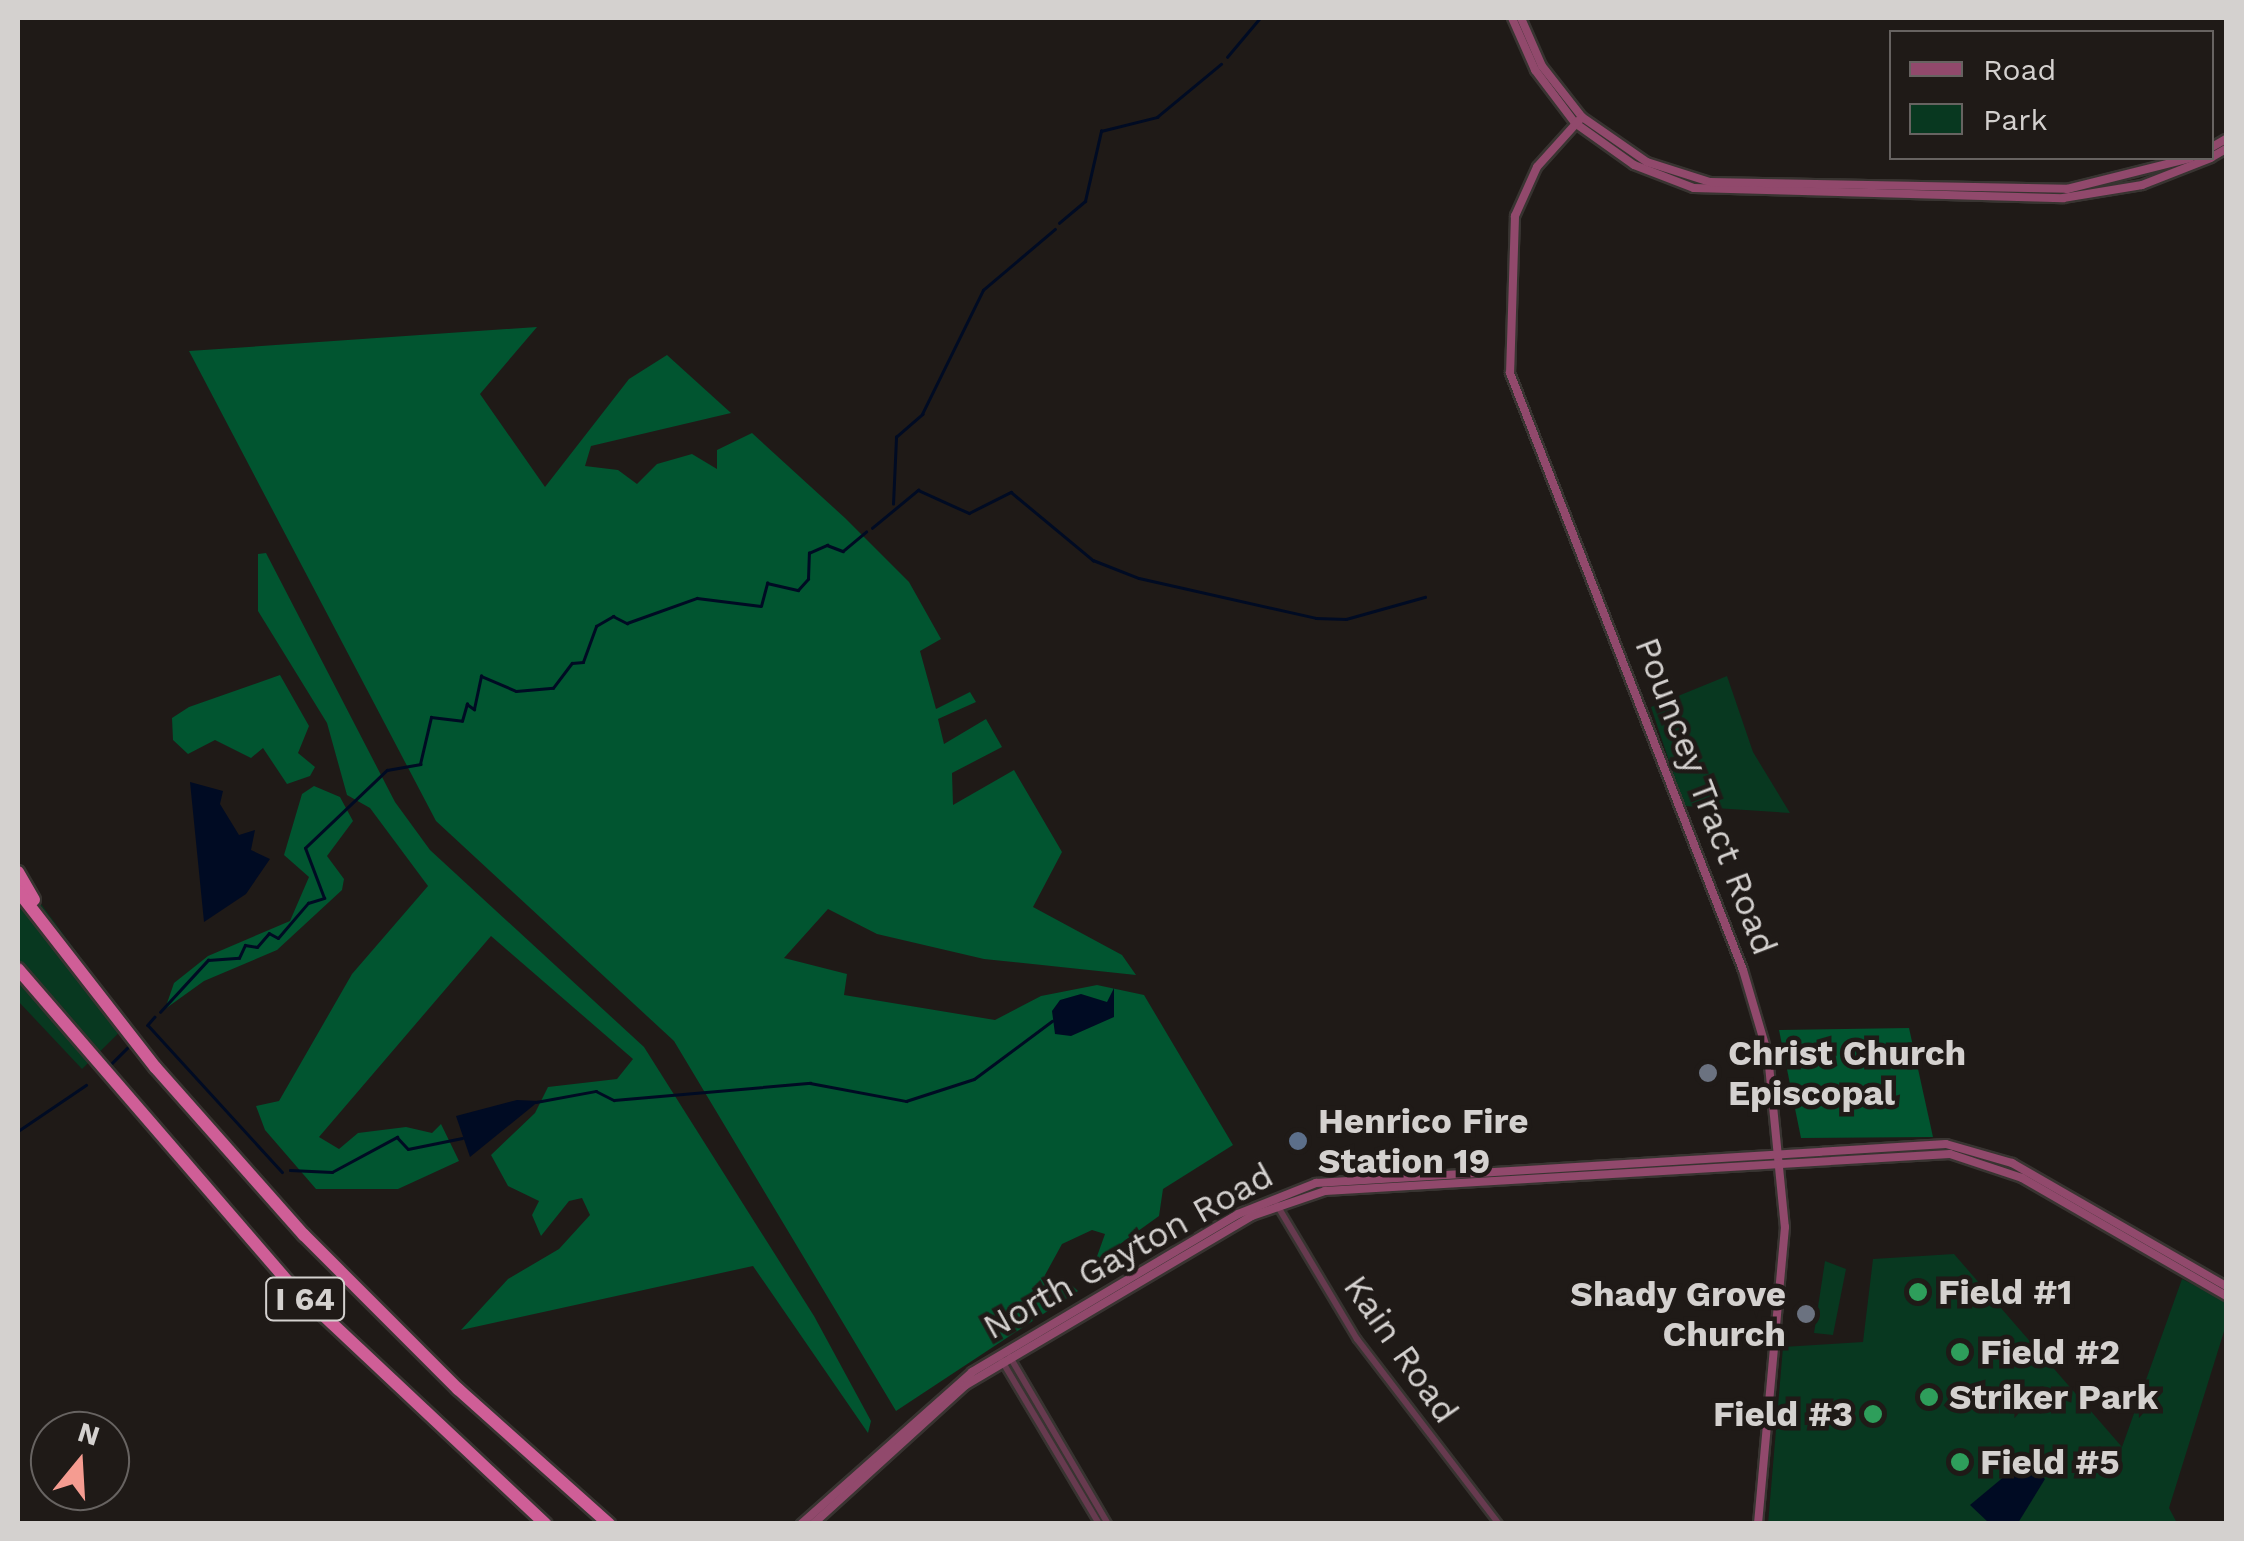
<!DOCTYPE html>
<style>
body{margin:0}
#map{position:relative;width:2244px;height:1541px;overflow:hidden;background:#1f1a17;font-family:"Work Sans",sans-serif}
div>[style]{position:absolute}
.green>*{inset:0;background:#083820}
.forest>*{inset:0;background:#015530}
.water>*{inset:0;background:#000b23}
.stream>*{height:2.5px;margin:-1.25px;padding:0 1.25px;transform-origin:1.25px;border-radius:1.25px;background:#000b23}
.roads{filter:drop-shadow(2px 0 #383431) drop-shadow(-2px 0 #383431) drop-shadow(0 2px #383431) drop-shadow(0 -2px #383431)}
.tertiary>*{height:6px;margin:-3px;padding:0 3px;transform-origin:3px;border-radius:3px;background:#673a4f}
.secondary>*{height:8px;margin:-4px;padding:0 4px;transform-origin:4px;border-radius:4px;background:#91496c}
.motorway>*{height:12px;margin:-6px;padding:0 6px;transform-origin:6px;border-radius:6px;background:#cf5e97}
.dots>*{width:28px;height:28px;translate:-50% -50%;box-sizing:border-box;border:5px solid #1f1a17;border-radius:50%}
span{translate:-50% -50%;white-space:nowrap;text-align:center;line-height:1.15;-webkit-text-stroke:9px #1f1a17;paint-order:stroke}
.shield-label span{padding:2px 8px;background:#1f1a17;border:2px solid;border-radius:8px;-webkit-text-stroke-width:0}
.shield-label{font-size:32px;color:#d4d1cf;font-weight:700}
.street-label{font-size:35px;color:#d4d1cf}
.poi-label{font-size:35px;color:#d4d1cf;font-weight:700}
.left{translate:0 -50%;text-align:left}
.right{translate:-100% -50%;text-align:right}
.frame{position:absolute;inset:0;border:20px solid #d4d1cf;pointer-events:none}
.legend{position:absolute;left:1889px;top:30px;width:325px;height:130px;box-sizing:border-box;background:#1f1a17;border:2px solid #676361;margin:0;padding:12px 18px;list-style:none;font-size:30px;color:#d4d1cf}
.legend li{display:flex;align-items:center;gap:20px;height:50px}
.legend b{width:50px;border:2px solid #676361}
.north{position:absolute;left:30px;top:1411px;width:100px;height:100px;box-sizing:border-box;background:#1f1a17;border:2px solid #676361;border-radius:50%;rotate:18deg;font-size:28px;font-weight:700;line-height:40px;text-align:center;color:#d4d1cf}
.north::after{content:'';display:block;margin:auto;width:35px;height:45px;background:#f59c91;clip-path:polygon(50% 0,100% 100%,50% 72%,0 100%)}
</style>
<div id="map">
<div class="green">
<div style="clip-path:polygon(1727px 676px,1753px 752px,1790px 813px,1684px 806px,1651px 707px)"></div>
<div style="clip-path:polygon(18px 873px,129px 1023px,82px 1069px,18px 1001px)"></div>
<div style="clip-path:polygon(1954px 1254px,2122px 1447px,2182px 1279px,2226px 1301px,2226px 1325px,2169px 1508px,2177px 1523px,1768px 1524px,1783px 1347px,1863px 1342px,1873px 1259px)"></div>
<div style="clip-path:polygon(1825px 1261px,1846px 1269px,1833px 1335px,1814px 1333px)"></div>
</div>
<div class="forest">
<div style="clip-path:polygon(537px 327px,480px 394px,545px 487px,629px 379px,667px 355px,731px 413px,591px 446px,585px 466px,618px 470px,637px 484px,657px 464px,692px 454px,717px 469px,717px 450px,752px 433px,845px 518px,909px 582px,941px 639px,920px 651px,936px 709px,970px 692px,976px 702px,938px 719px,944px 744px,986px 719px,1002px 747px,952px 773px,953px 805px,1014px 770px,1062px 852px,1033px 907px,1122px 955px,1136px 975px,984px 959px,877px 934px,828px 909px,784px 958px,847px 974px,844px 995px,995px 1020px,1041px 996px,1097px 985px,1144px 995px,1233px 1145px,1163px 1189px,1159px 1216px,1095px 1262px,1105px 1234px,1092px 1230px,1062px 1244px,1045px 1275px,1049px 1284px,1066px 1280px,1078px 1291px,896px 1411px,674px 1041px,436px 821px,189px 351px)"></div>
<div style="clip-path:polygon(266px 553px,395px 802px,430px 850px,644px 1047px,814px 1316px,871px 1421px,868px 1433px,753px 1266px,461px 1330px,508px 1279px,559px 1249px,590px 1215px,582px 1198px,569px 1201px,541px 1236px,532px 1215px,539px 1201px,508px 1186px,491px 1155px,535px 1113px,548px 1087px,617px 1079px,633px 1059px,491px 936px,319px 1137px,339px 1149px,358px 1133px,406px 1127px,432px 1133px,441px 1124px,459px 1161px,398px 1189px,316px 1189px,265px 1130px,256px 1106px,279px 1101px,352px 974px,428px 886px,370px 808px,347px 795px,327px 723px,258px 611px,258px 554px)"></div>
<div style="clip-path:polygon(280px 675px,309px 726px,298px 753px,315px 767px,310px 776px,287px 784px,263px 748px,251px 758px,215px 740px,188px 754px,173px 740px,172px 718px,189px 707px)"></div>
<div style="clip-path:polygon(314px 786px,340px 797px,353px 821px,327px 856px,344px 879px,342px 890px,277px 950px,204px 981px,165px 1009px,174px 983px,208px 956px,290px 921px,309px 877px,284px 855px,302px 794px)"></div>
<div style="clip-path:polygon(1909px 1028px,1933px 1137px,1801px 1138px,1779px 1030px)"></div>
</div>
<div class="water">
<div style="clip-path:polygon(190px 782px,223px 791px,220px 804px,239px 835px,255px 830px,251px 850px,270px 859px,246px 894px,204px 922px)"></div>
<div style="clip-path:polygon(1114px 988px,1114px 1017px,1071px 1036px,1055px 1034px,1052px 1011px,1060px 1000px,1081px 994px,1107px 1002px)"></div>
<div style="clip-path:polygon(517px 1100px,539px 1101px,470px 1157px,456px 1116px)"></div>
<div style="clip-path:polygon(2024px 1460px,2045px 1479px,2018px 1523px,1989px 1523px,1970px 1505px)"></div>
</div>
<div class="stream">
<div style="left:1227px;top:57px;width:51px;rotate:-49.8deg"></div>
<div style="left:1059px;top:223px;width:34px;rotate:-40deg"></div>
<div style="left:1085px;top:201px;width:72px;rotate:-77.1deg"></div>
<div style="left:1101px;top:131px;width:58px;rotate:-14deg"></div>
<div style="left:1157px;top:117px;width:83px;rotate:-39.6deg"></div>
<div style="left:893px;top:504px;width:67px;rotate:-87.4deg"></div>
<div style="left:896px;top:437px;width:35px;rotate:-41deg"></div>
<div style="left:922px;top:414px;width:138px;rotate:-63.8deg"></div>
<div style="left:983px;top:290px;width:94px;rotate:-40.3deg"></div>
<div style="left:872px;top:528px;width:60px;rotate:-39.6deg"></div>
<div style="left:918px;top:490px;width:56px;rotate:24.3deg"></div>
<div style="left:969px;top:513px;width:47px;rotate:-26.6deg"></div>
<div style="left:1011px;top:492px;width:107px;rotate:39.7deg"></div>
<div style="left:1093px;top:560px;width:49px;rotate:21.4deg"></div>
<div style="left:1139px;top:578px;width:181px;rotate:12.7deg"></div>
<div style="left:1316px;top:618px;width:30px;rotate:2deg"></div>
<div style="left:1346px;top:619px;width:82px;rotate:-15.6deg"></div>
<div style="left:160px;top:1012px;width:71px;rotate:-47.3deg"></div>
<div style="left:208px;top:960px;width:31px;rotate:-4deg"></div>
<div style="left:239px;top:958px;width:14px;rotate:-65deg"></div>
<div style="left:245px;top:945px;width:12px;rotate:9deg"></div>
<div style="left:257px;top:947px;width:18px;rotate:-49deg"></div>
<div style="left:269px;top:933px;width:10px;rotate:29deg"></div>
<div style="left:278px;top:938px;width:46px;rotate:-49.4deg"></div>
<div style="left:308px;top:903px;width:17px;rotate:-17deg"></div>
<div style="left:324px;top:898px;width:53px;rotate:-110.8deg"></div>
<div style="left:305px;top:848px;width:113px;rotate:-43.6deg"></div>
<div style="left:387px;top:770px;width:34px;rotate:-10deg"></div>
<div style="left:420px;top:764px;width:48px;rotate:-76.8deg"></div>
<div style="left:431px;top:717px;width:31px;rotate:7deg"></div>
<div style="left:462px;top:721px;width:18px;rotate:-74deg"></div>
<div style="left:467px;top:704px;width:9px;rotate:36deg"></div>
<div style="left:474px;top:709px;width:34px;rotate:-78deg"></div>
<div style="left:481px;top:676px;width:38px;rotate:23deg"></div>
<div style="left:516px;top:691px;width:37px;rotate:-5deg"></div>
<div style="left:553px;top:688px;width:31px;rotate:-53deg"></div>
<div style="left:572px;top:663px;width:11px;rotate:-5deg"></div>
<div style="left:583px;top:662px;width:38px;rotate:-70deg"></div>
<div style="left:596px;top:626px;width:20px;rotate:-30deg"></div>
<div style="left:613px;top:616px;width:16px;rotate:27deg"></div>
<div style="left:627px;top:623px;width:74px;rotate:-19.7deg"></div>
<div style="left:697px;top:598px;width:64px;rotate:7.1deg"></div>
<div style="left:761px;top:606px;width:24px;rotate:-75deg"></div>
<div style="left:767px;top:583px;width:32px;rotate:13deg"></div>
<div style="left:798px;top:590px;width:15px;rotate:-48deg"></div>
<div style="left:808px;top:579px;width:26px;rotate:-88deg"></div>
<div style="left:809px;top:553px;width:20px;rotate:-24deg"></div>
<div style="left:827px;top:545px;width:17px;rotate:21deg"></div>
<div style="left:843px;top:551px;width:30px;rotate:-40deg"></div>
<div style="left:155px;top:1017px;width:11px;rotate:131deg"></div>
<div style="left:148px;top:1025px;width:199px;rotate:47.6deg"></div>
<div style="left:110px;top:1065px;width:24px;rotate:-45deg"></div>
<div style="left:536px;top:1102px;width:61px;rotate:-10.4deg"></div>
<div style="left:596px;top:1091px;width:20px;rotate:27deg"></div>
<div style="left:614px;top:1100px;width:197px;rotate:-5deg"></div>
<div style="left:810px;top:1083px;width:98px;rotate:10.6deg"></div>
<div style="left:906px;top:1101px;width:71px;rotate:-17.9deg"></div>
<div style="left:974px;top:1079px;width:97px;rotate:-36.6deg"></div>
<div style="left:18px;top:1131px;width:82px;rotate:-34.1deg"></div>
<div style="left:290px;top:1170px;width:42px;rotate:2.7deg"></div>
<div style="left:332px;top:1172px;width:74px;rotate:-28.3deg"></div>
<div style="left:397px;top:1137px;width:16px;rotate:47deg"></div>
<div style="left:408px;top:1149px;width:55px;rotate:-11.5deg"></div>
</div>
<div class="roads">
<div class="tertiary">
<div style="left:1277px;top:1205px;width:156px;rotate:59.2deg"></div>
<div style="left:1357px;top:1339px;width:233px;rotate:52.5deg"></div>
<div style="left:1010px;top:1357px;width:194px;rotate:59.6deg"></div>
<div style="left:1002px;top:1361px;width:190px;rotate:59.2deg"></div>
</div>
<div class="secondary">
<div style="left:1512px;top:18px;width:57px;rotate:66.1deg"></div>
<div style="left:1535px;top:70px;width:66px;rotate:53deg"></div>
<div style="left:1575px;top:123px;width:72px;rotate:35.4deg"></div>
<div style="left:1634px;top:165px;width:64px;rotate:21deg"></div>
<div style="left:1694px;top:188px;width:369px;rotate:1.6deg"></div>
<div style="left:2063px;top:198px;width:80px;rotate:-9.3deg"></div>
<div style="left:2142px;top:185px;width:74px;rotate:-21.4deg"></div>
<div style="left:1521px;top:18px;width:52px;rotate:66.4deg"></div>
<div style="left:1542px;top:66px;width:65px;rotate:51.9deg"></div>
<div style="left:1582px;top:117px;width:79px;rotate:34.7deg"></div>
<div style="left:1647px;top:162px;width:66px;rotate:17.6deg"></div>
<div style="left:1710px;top:182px;width:357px;rotate:1.1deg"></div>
<div style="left:2067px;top:189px;width:127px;rotate:-14.1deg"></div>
<div style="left:1582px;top:117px;width:67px;rotate:132deg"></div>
<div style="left:1537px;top:167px;width:54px;rotate:114.2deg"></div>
<div style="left:1515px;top:216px;width:157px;rotate:91.8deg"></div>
<div style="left:1510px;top:373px;width:641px;rotate:68.68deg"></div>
<div style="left:1743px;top:970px;width:89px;rotate:73.6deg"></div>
<div style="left:1768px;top:1055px;width:173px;rotate:84.4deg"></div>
<div style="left:1785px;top:1227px;width:298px;rotate:95.2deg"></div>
<div style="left:2212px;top:147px;width:16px;rotate:-30deg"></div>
<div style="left:2212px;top:157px;width:16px;rotate:-30deg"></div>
<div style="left:801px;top:1524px;width:229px;rotate:-41.6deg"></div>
<div style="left:972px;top:1372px;width:309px;rotate:-30.7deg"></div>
<div style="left:1238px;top:1214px;width:84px;rotate:-21.7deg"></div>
<div style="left:1316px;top:1183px;width:631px;rotate:-3.54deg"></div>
<div style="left:1946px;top:1144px;width:69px;rotate:16.1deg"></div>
<div style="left:2012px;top:1163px;width:247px;rotate:29.9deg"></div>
<div style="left:813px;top:1524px;width:207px;rotate:-42.3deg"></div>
<div style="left:966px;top:1385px;width:332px;rotate:-30.6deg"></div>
<div style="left:1252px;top:1216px;width:77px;rotate:-18.9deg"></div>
<div style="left:1325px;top:1191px;width:626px;rotate:-3.39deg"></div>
<div style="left:1950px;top:1154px;width:76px;rotate:18.4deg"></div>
<div style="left:2022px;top:1178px;width:236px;rotate:30deg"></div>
</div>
<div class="motorway">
<div style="left:18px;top:872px;width:32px;rotate:60deg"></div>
<div style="left:18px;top:891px;width:224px;rotate:52.1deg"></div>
<div style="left:156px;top:1068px;width:223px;rotate:48.5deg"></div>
<div style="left:304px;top:1235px;width:218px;rotate:45deg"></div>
<div style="left:458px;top:1389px;width:203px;rotate:41.8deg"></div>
<div style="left:18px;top:969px;width:415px;rotate:49.2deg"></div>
<div style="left:289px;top:1283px;width:352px;rotate:43.2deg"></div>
</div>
</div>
<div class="dots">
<div style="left:1708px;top:1073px;background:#6b7280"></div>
<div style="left:1298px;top:1141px;background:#5c6f8a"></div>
<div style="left:1918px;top:1292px;background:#2e9e5b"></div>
<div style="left:1806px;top:1314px;background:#6b7280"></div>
<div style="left:1960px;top:1352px;background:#2e9e5b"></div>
<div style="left:1929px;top:1397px;background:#2e9e5b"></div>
<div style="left:1873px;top:1414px;background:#2e9e5b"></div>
<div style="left:1960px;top:1462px;background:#2e9e5b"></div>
</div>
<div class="shield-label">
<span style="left:305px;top:1299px">I 64</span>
</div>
<div class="street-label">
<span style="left:1706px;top:796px;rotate:69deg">Pouncey Tract Road</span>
<span style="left:1128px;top:1251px;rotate:-29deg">North Gayton Road</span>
<span style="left:1401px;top:1349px;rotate:55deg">Kain Road</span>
</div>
<div class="poi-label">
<span class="left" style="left:1728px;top:1073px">Christ Church<br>Episcopal</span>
<span class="left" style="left:1318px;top:1141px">Henrico Fire<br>Station 19</span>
<span class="left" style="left:1938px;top:1292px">Field #1</span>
<span class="right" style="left:1786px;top:1314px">Shady Grove<br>Church</span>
<span class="left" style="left:1980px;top:1352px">Field #2</span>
<span class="left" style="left:1949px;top:1397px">Striker Park</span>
<span class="right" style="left:1853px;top:1414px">Field #3</span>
<span class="left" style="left:1980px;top:1462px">Field #5</span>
</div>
<div class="frame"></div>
<ul class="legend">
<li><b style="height:12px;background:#91496c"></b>Road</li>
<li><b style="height:28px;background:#083820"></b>Park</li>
</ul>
<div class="north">N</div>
</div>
